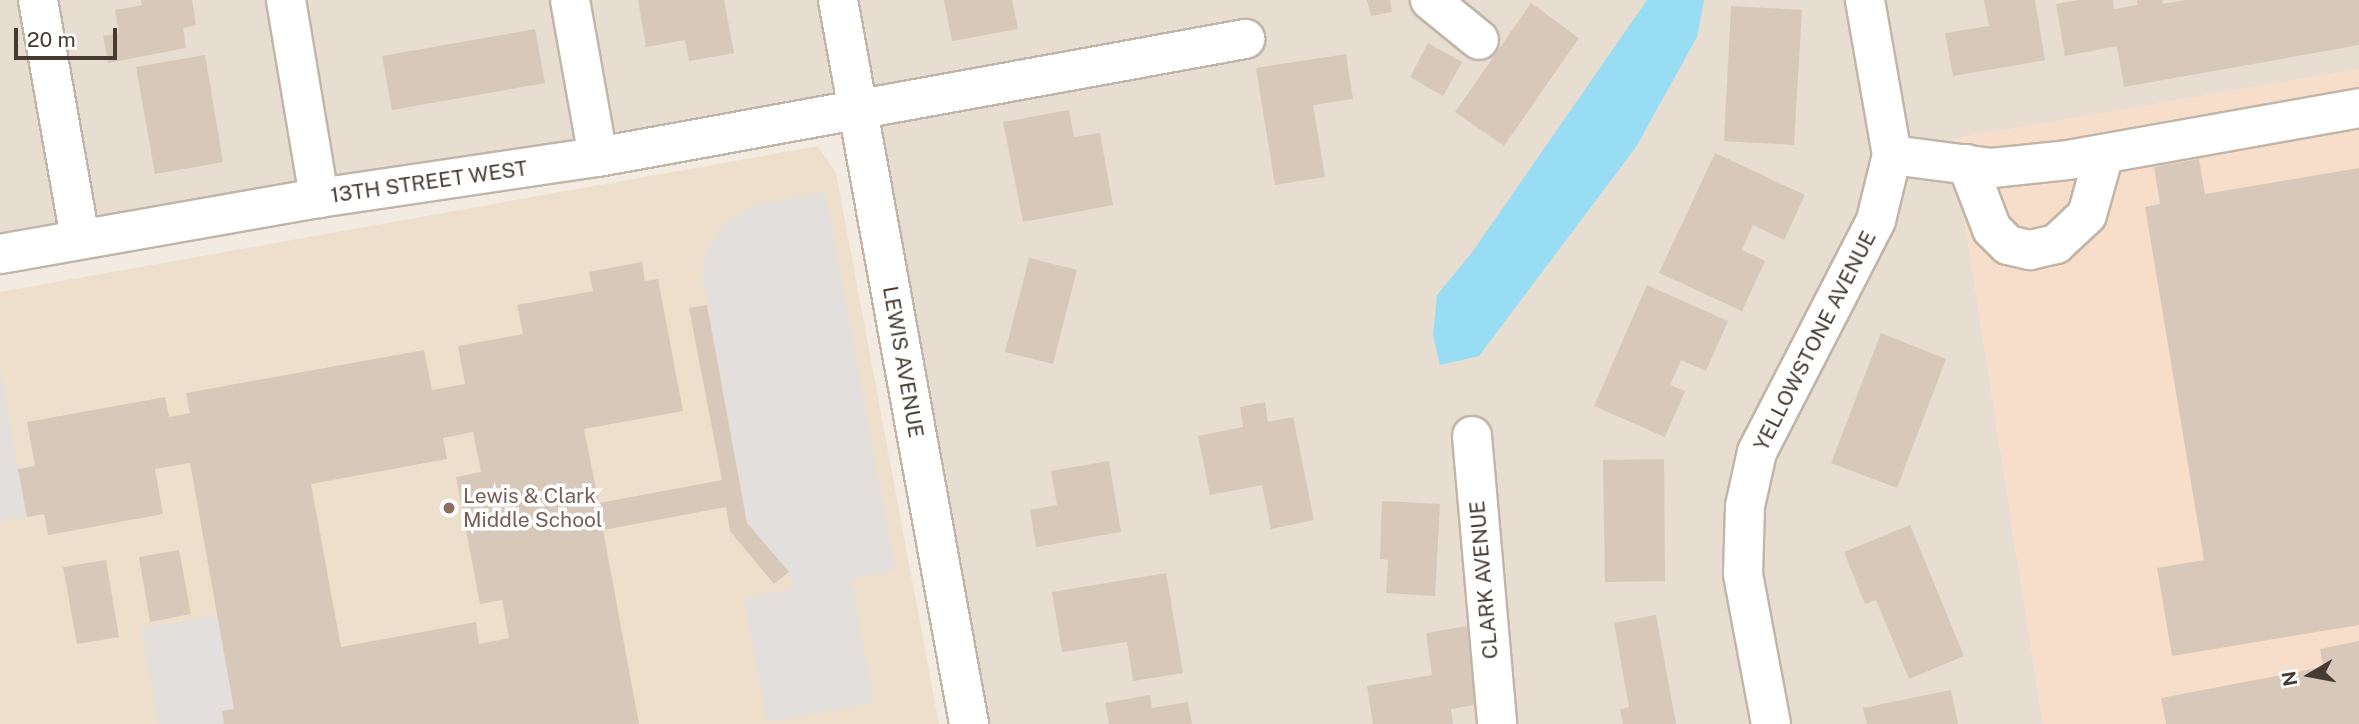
<!DOCTYPE html>
<style>
body{margin:0}
#map{position:relative;width:2359px;height:724px;overflow:hidden;background:#f3ebe2;font-family:"Public Sans",sans-serif}
div>[style]{position:absolute}
.residential>*{inset:0;background:#e7ddd0}
.commercial>*{inset:0;background:#f7decb}
.education>*{inset:0;background:#eddfcb}
.parking>*{inset:0;background:#e3dfdc}
.water>*{inset:0;background:#99ddf5}
.building>*{inset:0;background:#d8c8ba}
.roads{filter:drop-shadow(2px 0 #c2b5a8) drop-shadow(-2px 0 #c2b5a8) drop-shadow(0 2px #c2b5a8) drop-shadow(0 -2px #c2b5a8)}
.minor>*{height:38px;margin:-19px;padding:0 19px;transform-origin:19px;border-radius:19px;background:#fff}
.dots>*{width:19px;height:19px;translate:-50% -50%;box-sizing:border-box;border:4px solid #fff;border-radius:50%}
span{translate:-50% -50%;white-space:nowrap;text-align:center;line-height:1.15;-webkit-text-stroke:7px #fff;paint-order:stroke}
.street-label{font-size:21px;color:#453b32}
.education-label{font-size:21px;color:#785e54}
.left{translate:0 -50%;text-align:left}
.north{position:absolute;left:2275px;top:640px;width:70px;height:70px;-webkit-text-stroke:5px #fff;paint-order:stroke;rotate:260deg;font-size:19px;font-weight:700;line-height:28px;text-align:center;color:#453b32}
.north::after{content:'';display:block;margin:auto;width:24px;height:32px;background:#453b32;clip-path:polygon(50% 0,100% 100%,50% 72%,0 100%)}
.scale{position:absolute;left:14px;top:28px;width:103px;height:32px;box-sizing:border-box;border:4px solid #453b32;border-top:0;padding-left:9px;font-size:21px;line-height:24px;white-space:nowrap;color:#453b32;-webkit-text-stroke:5px #fff;paint-order:stroke}
</style>
<div id="map">
<div class="residential">
<div style="clip-path:polygon(0 0,2359px 0,2359px 69px,1952px 139px,2043px 724px,969px 724px,857px 107px,0 256px)"></div>
</div>
<div class="commercial">
<div style="clip-path:polygon(2359px 69px,2359px 724px,2043px 724px,1952px 139px)"></div>
</div>
<div class="education">
<div style="clip-path:polygon(818px 146px,836px 173px,939px 724px,0 724px,0 292px)"></div>
</div>
<div class="parking">
<div style="clip-path:polygon(825px 192px,895px 570px,851px 579px,874px 703px,767px 722px,744px 599px,792px 589px,789px 572px,747px 523px,702px 274px,708px 246px,727px 222px,755px 205px)"></div>
<div style="clip-path:polygon(0 370px,27px 517px,0 522px)"></div>
<div style="clip-path:polygon(217px 615px,234px 709px,224px 724px,158px 724px,141px 629px)"></div>
</div>
<div class="water">
<div style="clip-path:polygon(1647px 0,1704px 0,1697px 37px,1636px 147px,1479px 356px,1440px 365px,1433px 335px,1437px 295px,1473px 251px)"></div>
</div>
<div class="building">
<div style="clip-path:polygon(141px 0,192px 0,196px 25px,183px 28px,186px 48px,108px 63px,103px 36px,119px 33px,115px 10px,142px 5px)"></div>
<div style="clip-path:polygon(638px 0,724px 0,734px 53px,689px 61px,685px 40px,646px 47px)"></div>
<div style="clip-path:polygon(944px 0,1012px 0,1018px 29px,952px 41px)"></div>
<div style="clip-path:polygon(1367px 0,1390px 0,1392px 12px,1371px 16px)"></div>
<div style="clip-path:polygon(1984px 0,2035px 0,2045px 60px,1953px 76px,1945px 33px,1989px 26px)"></div>
<div style="clip-path:polygon(2079px 0,2113px 0,2114px 9px,2138px 5px,2137px 0,2162px 0,2163px 4px,2186px 0,2359px 0,2359px 45px,2124px 87px,2117px 46px,2065px 56px,2056px 4px)"></div>
<div style="clip-path:polygon(1531px 3px,1579px 38px,1504px 146px,1455px 112px)"></div>
<div style="clip-path:polygon(1731px 6px,1802px 10px,1794px 145px,1724px 141px)"></div>
<div style="clip-path:polygon(535px 29px,545px 83px,392px 110px,382px 56px)"></div>
<div style="clip-path:polygon(1428px 43px,1462px 62px,1443px 96px,1410px 77px)"></div>
<div style="clip-path:polygon(1346px 54px,1353px 99px,1313px 105px,1325px 177px,1275px 185px,1256px 68px)"></div>
<div style="clip-path:polygon(205px 55px,223px 162px,155px 174px,136px 67px)"></div>
<div style="clip-path:polygon(1069px 110px,1074px 137px,1100px 133px,1113px 205px,1023px 222px,1003px 122px)"></div>
<div style="clip-path:polygon(1715px 153px,1805px 195px,1784px 240px,1753px 225px,1742px 250px,1765px 261px,1742px 311px,1659px 273px)"></div>
<div style="clip-path:polygon(2199px 159px,2205px 194px,2359px 168px,2359px 625px,2172px 656px,2157px 568px,2204px 560px,2145px 207px,2160px 204px,2154px 167px)"></div>
<div style="clip-path:polygon(1029px 258px,1077px 270px,1053px 364px,1005px 352px)"></div>
<div style="clip-path:polygon(evenodd,642px 262px,645px 281px,658px 279px,683px 411px,584px 429px,599px 503px,722px 480px,689px 308px,707px 305px,747px 523px,789px 572px,774px 584px,730px 531px,726px 507px,603px 530px,639px 724px,224px 724px,222px 711px,234px 709px,190px 463px,155px 469px,163px 514px,48px 535px,44px 514px,27px 517px,18px 469px,35px 466px,27px 422px,165px 397px,169px 417px,190px 413px,186px 393px,424px 350px,432px 390px,465px 384px,458px 346px,523px 334px,517px 305px,593px 291px,589px 272px,642px 262px,473px 432px,481px 472px,456px 477px,480px 604px,502px 600px,509px 638px,479px 644px,476px 622px,341px 647px,311px 484px,447px 459px,443px 438px,473px 432px)"></div>
<div style="clip-path:polygon(1647px 285px,1728px 321px,1706px 371px,1681px 360px,1670px 385px,1685px 391px,1665px 437px,1594px 406px)"></div>
<div style="clip-path:polygon(1881px 333px,1946px 359px,1897px 488px,1831px 463px)"></div>
<div style="clip-path:polygon(1265px 402px,1268px 422px,1293px 417px,1314px 520px,1271px 529px,1262px 485px,1210px 495px,1198px 436px,1243px 427px,1240px 407px)"></div>
<div style="clip-path:polygon(1664px 459px,1665px 581px,1605px 582px,1603px 460px)"></div>
<div style="clip-path:polygon(1109px 461px,1121px 532px,1036px 547px,1030px 510px,1057px 505px,1051px 471px)"></div>
<div style="clip-path:polygon(1382px 501px,1440px 504px,1435px 596px,1386px 593px,1388px 560px,1380px 559px)"></div>
<div style="clip-path:polygon(1910px 525px,1964px 656px,1909px 679px,1876px 600px,1865px 604px,1844px 552px)"></div>
<div style="clip-path:polygon(179px 550px,191px 614px,150px 622px,139px 557px)"></div>
<div style="clip-path:polygon(106px 560px,119px 637px,77px 644px,63px 567px)"></div>
<div style="clip-path:polygon(1166px 573px,1183px 673px,1133px 681px,1127px 642px,1062px 652px,1052px 592px)"></div>
<div style="clip-path:polygon(1656px 615px,1676px 724px,1623px 724px,1620px 709px,1629px 707px,1614px 623px)"></div>
<div style="clip-path:polygon(1467px 626px,1479px 704px,1451px 709px,1453px 724px,1373px 724px,1367px 686px,1432px 675px,1426px 633px)"></div>
<div style="clip-path:polygon(2359px 641px,2359px 724px,2166px 724px,2161px 698px,2323px 667px,2320px 649px)"></div>
<div style="clip-path:polygon(1951px 690px,1958px 724px,1867px 724px,1863px 708px)"></div>
<div style="clip-path:polygon(1150px 695px,1152px 708px,1188px 702px,1192px 724px,1109px 724px,1105px 703px)"></div>
</div>
<div class="roads">
<div class="minor">
<div style="left:38px;top:0;width:243px;rotate:80deg"></div>
<div style="left:286px;top:0;width:201px;rotate:80.5deg"></div>
<div style="left:570px;top:0;width:159px;rotate:79.9deg"></div>
<div style="left:838px;top:0;width:736px;rotate:79.74deg"></div>
<div style="left:1430px;top:0;width:63px;rotate:39.2deg"></div>
<div style="left:1892px;top:155px;width:101px;rotate:7.4deg"></div>
<div style="left:1992px;top:168px;width:76px;rotate:-6deg"></div>
<div style="left:2068px;top:160px;width:296px;rotate:-10.1deg"></div>
<div style="left:1967px;top:164px;width:70px;rotate:69deg"></div>
<div style="left:1992px;top:229px;width:23px;rotate:45deg"></div>
<div style="left:2008px;top:245px;width:23px;rotate:13deg"></div>
<div style="left:2030px;top:250px;width:27px;rotate:-13deg"></div>
<div style="left:2056px;top:244px;width:42px;rotate:-43.1deg"></div>
<div style="left:2087px;top:215px;width:63px;rotate:-74.4deg"></div>
<div style="left:0;top:254px;width:324px;rotate:-10deg"></div>
<div style="left:319px;top:198px;width:282px;rotate:-8.4deg"></div>
<div style="left:598px;top:157px;width:658px;rotate:-10.34deg"></div>
<div style="left:1472px;top:436px;width:289px;rotate:85deg"></div>
<div style="left:1771px;top:724px;width:153px;rotate:-100.6deg"></div>
<div style="left:1743px;top:574px;width:68px;rotate:-88.3deg"></div>
<div style="left:1745px;top:506px;width:55px;rotate:-77.5deg"></div>
<div style="left:1757px;top:452px;width:261px;rotate:-62.8deg"></div>
<div style="left:1876px;top:220px;width:67px;rotate:-76.2deg"></div>
<div style="left:1892px;top:155px;width:157px;rotate:-99.9deg"></div>
</div>
</div>
<div class="dots">
<div style="left:449px;top:508px;background:#8d6e63"></div>
</div>
<div class="street-label">
<span style="left:429px;top:182px;rotate:-8deg">13TH STREET WEST</span>
<span style="left:1815px;top:341px;rotate:-63deg">YELLOWSTONE AVENUE</span>
<span style="left:903px;top:362px;rotate:80deg">LEWIS AVENUE</span>
<span style="left:1484px;top:580px;rotate:-95deg">CLARK AVENUE</span>
</div>
<div class="education-label">
<span class="left" style="left:463px;top:508px">Lewis &amp; Clark<br>Middle School</span>
</div>
<div class="north">N</div>
<div class="scale">20 m</div>
</div>
